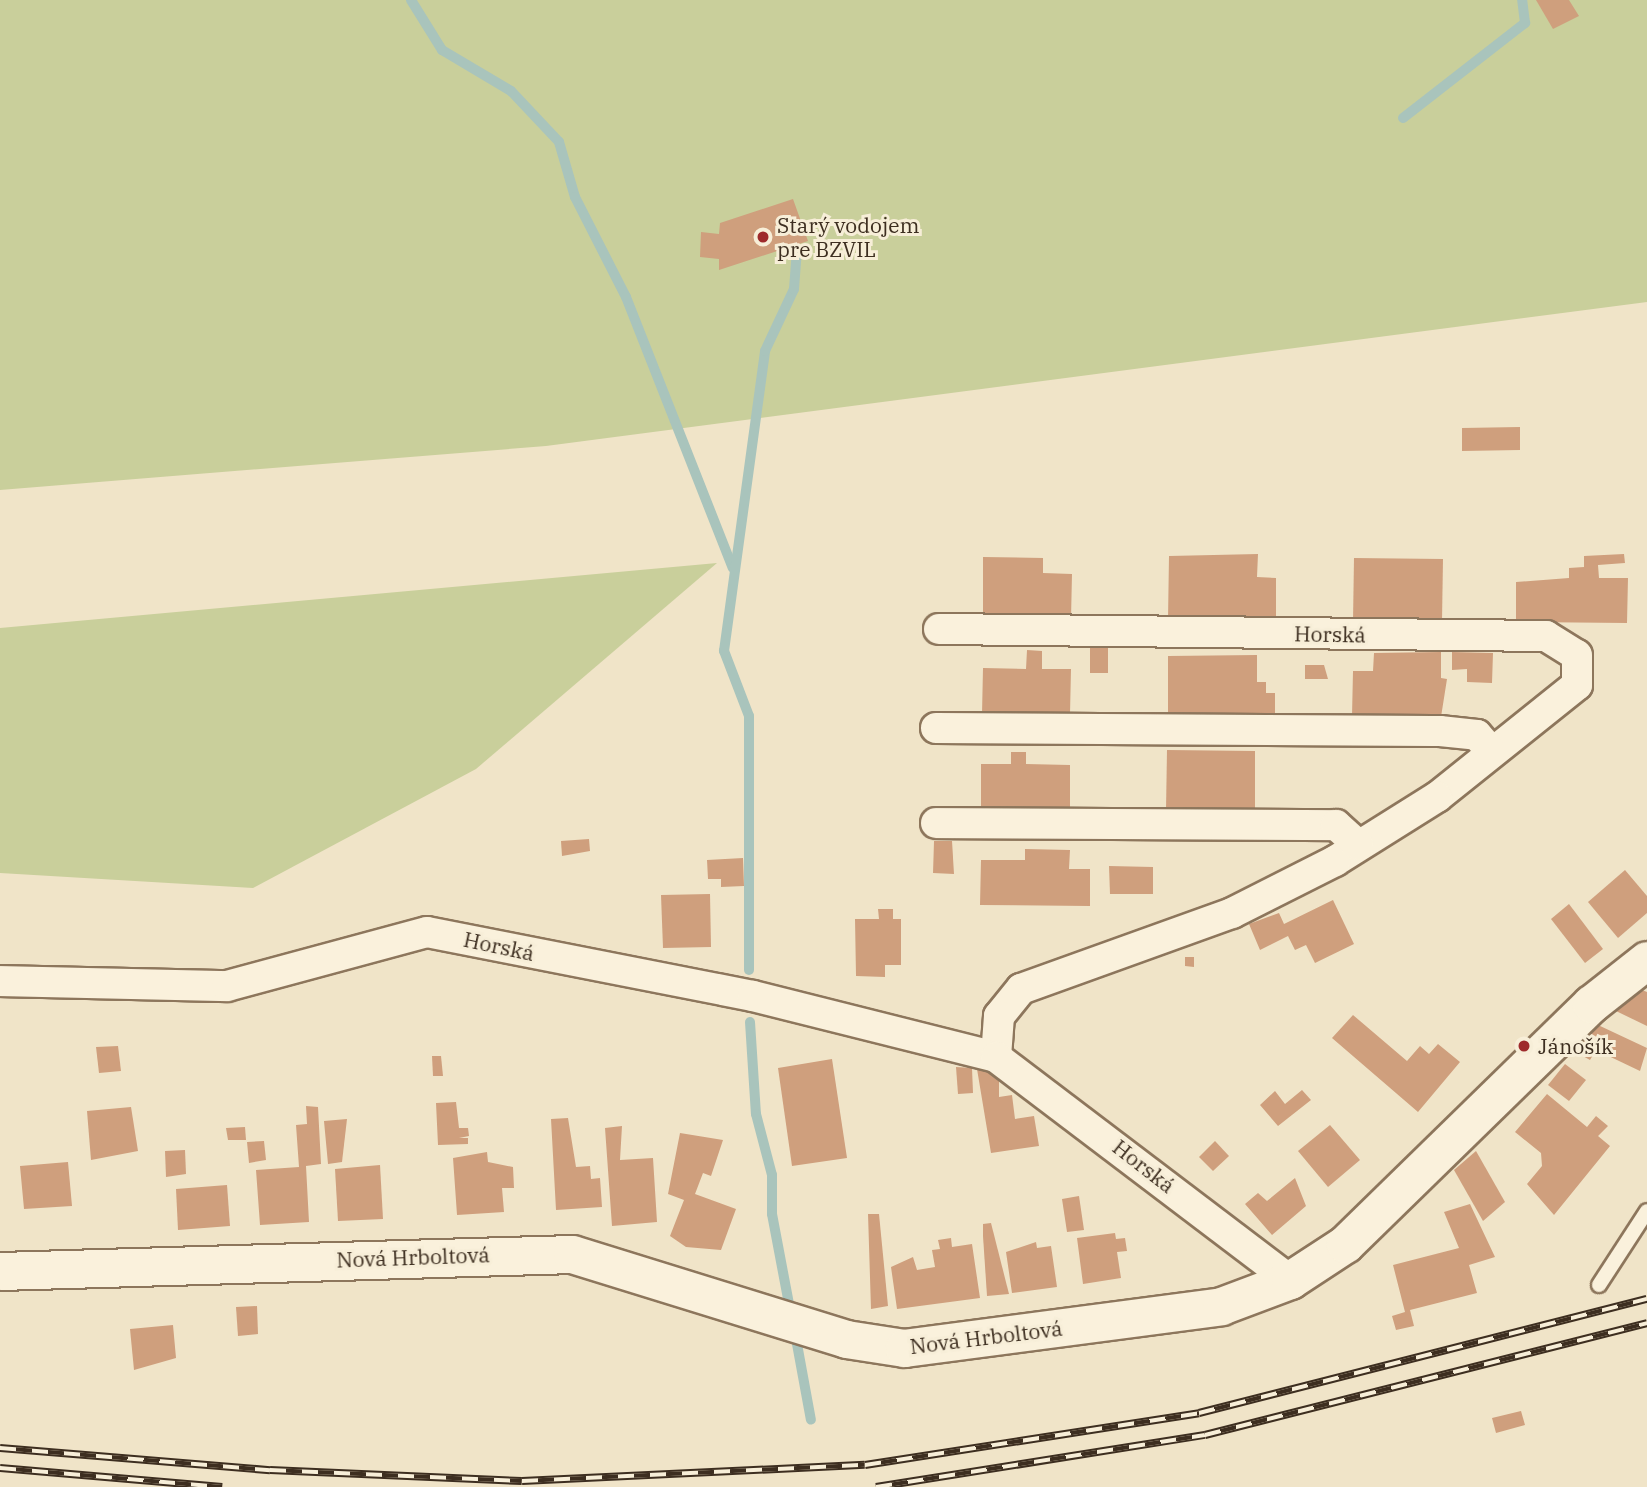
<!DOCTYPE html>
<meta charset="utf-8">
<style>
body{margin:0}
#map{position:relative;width:1647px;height:1487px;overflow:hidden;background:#f0e4c8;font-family:"IBM Plex Serif",serif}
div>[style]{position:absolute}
.green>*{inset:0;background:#c9cf9b}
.stream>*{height:10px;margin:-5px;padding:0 5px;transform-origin:5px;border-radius:5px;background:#a9c4bc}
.building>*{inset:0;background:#cf9f7d}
.roads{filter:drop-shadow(2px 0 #8d765c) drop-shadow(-2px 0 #8d765c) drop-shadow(0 2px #8d765c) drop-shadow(0 -2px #8d765c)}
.service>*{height:14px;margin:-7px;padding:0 7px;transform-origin:7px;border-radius:7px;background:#faf1dc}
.minor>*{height:30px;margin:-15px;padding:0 15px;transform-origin:15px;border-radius:15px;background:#faf1dc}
.tertiary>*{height:37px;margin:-18.5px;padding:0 18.5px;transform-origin:18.5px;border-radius:18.5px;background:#faf1dc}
.rail>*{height:8px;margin-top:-4px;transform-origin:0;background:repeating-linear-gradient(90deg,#f7eed8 0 16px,#3d2e20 0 32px);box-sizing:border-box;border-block:2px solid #3d2e20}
.dots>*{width:19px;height:19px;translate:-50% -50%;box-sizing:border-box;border:4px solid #f7eed8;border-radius:50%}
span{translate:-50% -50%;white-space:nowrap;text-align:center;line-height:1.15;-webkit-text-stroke:6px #f7eed8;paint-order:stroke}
.poi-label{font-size:21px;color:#3d2e20}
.left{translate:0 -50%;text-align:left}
.street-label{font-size:21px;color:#3d2e20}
</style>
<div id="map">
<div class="green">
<div style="clip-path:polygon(0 0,1647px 0,1647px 302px,546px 446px,0 490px)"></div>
<div style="clip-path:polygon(717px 563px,476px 769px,253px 888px,0 873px,0 628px)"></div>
</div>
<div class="stream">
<div style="left:411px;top:0;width:59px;rotate:58.2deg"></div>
<div style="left:442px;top:50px;width:80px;rotate:30.7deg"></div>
<div style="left:511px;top:91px;width:70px;rotate:46.7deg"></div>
<div style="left:559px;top:142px;width:57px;rotate:73.8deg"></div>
<div style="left:575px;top:197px;width:112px;rotate:63deg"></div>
<div style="left:626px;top:297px;width:291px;rotate:68.5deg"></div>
<div style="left:1403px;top:118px;width:155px;rotate:-37.9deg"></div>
<div style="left:1525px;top:23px;width:23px;rotate:-97deg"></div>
<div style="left:749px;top:970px;width:254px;rotate:-90deg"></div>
<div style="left:749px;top:716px;width:70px;rotate:-111deg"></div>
<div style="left:724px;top:651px;width:303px;rotate:-82.2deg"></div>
<div style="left:765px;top:351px;width:68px;rotate:-64.9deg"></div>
<div style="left:794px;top:289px;width:40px;rotate:-85.7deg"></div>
<div style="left:750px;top:1022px;width:92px;rotate:86.3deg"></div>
<div style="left:756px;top:1114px;width:63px;rotate:75.3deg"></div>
<div style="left:772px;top:1175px;width:39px;rotate:90deg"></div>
<div style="left:772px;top:1214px;width:103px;rotate:79.3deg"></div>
<div style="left:795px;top:1333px;width:88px;rotate:79.6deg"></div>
</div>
<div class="building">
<div style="clip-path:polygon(1536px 0,1569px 0,1579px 16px,1553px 29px)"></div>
<div style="clip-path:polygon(793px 199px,808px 241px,719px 270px,719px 259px,700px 257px,701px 232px,719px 234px,720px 223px)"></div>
<div style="clip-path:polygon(1520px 427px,1520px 450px,1462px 451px,1462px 428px)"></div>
<div style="clip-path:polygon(1258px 554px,1257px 577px,1276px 578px,1276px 620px,1168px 619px,1169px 556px)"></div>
<div style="clip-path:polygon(1624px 554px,1625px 563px,1598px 565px,1599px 578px,1628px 578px,1627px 623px,1516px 622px,1516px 582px,1569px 578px,1569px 568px,1584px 567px,1584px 556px)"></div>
<div style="clip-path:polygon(983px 557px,1043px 558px,1043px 573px,1072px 574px,1071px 619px,983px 618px)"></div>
<div style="clip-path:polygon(1354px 558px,1443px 559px,1442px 621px,1353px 621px)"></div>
<div style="clip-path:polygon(1090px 647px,1108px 647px,1108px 673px,1090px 673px)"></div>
<div style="clip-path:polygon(1027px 650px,1042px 651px,1042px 669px,1071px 669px,1070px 714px,982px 714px,983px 668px,1026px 669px)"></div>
<div style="clip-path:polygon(1441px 652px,1441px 678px,1447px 679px,1441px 717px,1352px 716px,1353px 671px,1373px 671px,1374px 653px)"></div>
<div style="clip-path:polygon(1452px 652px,1493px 653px,1492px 683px,1467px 682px,1467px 669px,1452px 670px)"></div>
<div style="clip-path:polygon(1257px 655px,1257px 682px,1266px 682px,1266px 693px,1275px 693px,1275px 716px,1168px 716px,1168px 656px)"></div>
<div style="clip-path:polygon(1305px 665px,1324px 665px,1328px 679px,1305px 679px)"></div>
<div style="clip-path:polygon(1167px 750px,1255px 751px,1255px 811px,1166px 811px)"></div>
<div style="clip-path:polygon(1011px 752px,1026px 752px,1026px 764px,1070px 765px,1070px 810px,981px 810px,981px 764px,1011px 764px)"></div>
<div style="clip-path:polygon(589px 839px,590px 851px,562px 856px,561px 841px)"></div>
<div style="clip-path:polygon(934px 841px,952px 841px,954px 874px,933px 873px)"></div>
<div style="clip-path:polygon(1025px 849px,1070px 850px,1069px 869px,1090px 869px,1090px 906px,980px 905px,981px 860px,1025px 860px)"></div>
<div style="clip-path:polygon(743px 858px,744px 886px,721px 887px,721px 879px,708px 879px,707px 860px)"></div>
<div style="clip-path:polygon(1109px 866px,1153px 867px,1153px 894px,1110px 894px)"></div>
<div style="clip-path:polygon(1625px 870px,1647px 896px,1647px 913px,1618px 938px,1588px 902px)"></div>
<div style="clip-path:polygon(710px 894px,711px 947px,663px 948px,661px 895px)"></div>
<div style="clip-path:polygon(1333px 900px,1354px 944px,1315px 963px,1306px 945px,1295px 950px,1288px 936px,1260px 950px,1249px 924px,1279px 913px,1284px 924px)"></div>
<div style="clip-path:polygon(1569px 904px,1603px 949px,1585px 963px,1551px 919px)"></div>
<div style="clip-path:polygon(878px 909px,893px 909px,893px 919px,901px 919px,901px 965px,885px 965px,885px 977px,856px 976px,855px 919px,879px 919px)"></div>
<div style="clip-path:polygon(1185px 957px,1194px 957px,1194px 967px,1185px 966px)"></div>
<div style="clip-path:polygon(1637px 988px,1647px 992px,1647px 1026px,1616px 1011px)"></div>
<div style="clip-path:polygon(1353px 1015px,1407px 1061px,1420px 1046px,1429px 1054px,1438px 1044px,1460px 1062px,1418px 1112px,1332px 1038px)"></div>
<div style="clip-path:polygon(1598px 1025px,1647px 1048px,1640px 1071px,1596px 1050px,1590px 1060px,1572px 1050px)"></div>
<div style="clip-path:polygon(118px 1046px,121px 1071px,99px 1073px,96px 1047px)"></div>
<div style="clip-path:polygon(432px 1056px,441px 1056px,443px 1076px,433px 1076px)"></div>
<div style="clip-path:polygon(832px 1059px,847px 1158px,792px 1166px,778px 1068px)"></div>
<div style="clip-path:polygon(1565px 1064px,1586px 1080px,1569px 1101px,1548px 1085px)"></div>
<div style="clip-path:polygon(956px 1067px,972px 1068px,973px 1093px,958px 1094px)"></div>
<div style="clip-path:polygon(977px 1069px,999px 1075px,999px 1097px,1012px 1095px,1015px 1119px,1034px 1116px,1039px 1146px,991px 1153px)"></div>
<div style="clip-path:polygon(1302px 1090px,1311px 1100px,1278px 1126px,1260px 1105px,1275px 1091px,1285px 1104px)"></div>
<div style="clip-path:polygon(1547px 1094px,1587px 1127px,1596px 1116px,1608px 1126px,1598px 1136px,1610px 1146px,1554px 1215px,1527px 1184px,1542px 1166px,1541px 1153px,1515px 1132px)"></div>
<div style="clip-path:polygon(456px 1102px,459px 1128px,468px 1128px,469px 1136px,459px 1138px,468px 1138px,468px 1144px,438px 1145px,436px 1103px)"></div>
<div style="clip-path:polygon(306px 1106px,318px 1107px,321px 1164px,306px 1166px,309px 1222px,260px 1225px,256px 1170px,299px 1167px,296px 1125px,307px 1124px)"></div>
<div style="clip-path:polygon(131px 1107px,138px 1151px,91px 1160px,87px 1111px)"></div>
<div style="clip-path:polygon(568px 1118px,576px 1167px,590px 1166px,591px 1179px,600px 1178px,602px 1207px,556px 1210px,551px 1119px)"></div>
<div style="clip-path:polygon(347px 1119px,342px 1162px,328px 1164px,324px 1121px)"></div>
<div style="clip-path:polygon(1330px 1125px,1360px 1160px,1328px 1187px,1298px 1151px)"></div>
<div style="clip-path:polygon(622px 1126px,620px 1160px,653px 1158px,657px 1222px,612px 1226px,605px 1128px)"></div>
<div style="clip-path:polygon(245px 1127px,246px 1140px,228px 1140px,226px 1128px)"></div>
<div style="clip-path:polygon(680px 1133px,723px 1140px,711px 1176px,703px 1173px,695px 1194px,736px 1209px,721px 1250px,686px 1247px,670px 1236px,684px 1200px,668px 1194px)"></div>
<div style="clip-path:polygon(264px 1141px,266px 1160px,249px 1163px,247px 1142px)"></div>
<div style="clip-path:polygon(1215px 1141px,1229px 1156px,1213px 1171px,1199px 1157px)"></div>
<div style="clip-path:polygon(185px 1150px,186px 1174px,166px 1177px,165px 1151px)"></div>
<div style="clip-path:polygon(1476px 1151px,1505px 1202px,1483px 1221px,1454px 1170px)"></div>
<div style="clip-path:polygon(487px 1152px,488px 1162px,513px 1167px,514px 1188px,502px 1188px,504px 1212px,457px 1215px,453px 1158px)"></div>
<div style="clip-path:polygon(68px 1162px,72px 1206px,24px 1209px,20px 1166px)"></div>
<div style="clip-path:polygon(380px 1165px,383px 1219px,338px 1221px,335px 1169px)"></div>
<div style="clip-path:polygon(1295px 1178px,1306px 1206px,1272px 1235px,1245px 1204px,1258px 1193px,1267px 1201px)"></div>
<div style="clip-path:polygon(227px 1185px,230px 1226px,178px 1230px,176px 1189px)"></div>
<div style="clip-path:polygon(1079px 1196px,1084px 1230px,1067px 1232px,1062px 1199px)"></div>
<div style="clip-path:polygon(1470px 1204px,1495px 1257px,1469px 1265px,1477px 1293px,1410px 1310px,1414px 1326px,1396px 1330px,1392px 1316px,1405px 1312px,1393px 1265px,1459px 1248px,1444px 1212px)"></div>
<div style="clip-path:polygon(868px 1214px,879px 1214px,888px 1306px,871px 1309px)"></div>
<div style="clip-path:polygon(991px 1223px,1009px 1294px,987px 1296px,983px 1236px,983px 1224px)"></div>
<div style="clip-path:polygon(1115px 1233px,1116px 1239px,1125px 1238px,1127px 1251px,1117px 1252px,1121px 1278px,1083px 1284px,1077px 1238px)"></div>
<div style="clip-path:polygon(951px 1238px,952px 1247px,972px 1244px,980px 1298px,897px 1309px,891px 1267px,913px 1257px,917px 1270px,935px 1267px,932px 1250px,940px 1249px,938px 1240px)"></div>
<div style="clip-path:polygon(1036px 1242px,1037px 1248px,1051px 1246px,1057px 1287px,1012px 1293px,1006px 1252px)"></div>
<div style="clip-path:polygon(257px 1306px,258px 1334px,238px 1336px,236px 1307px)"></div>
<div style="clip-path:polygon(173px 1325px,176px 1358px,134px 1370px,130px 1329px)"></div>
<div style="clip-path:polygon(1521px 1411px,1525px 1425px,1496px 1433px,1492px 1418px)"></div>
</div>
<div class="roads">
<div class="service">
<div style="left:1599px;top:1285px;width:88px;rotate:-57deg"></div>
</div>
<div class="minor">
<div style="left:939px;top:629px;width:607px;rotate:0.66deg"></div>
<div style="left:1546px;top:636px;width:36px;rotate:32deg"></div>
<div style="left:1577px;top:655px;width:30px;rotate:90deg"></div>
<div style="left:1577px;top:685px;width:179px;rotate:141.3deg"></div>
<div style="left:1437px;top:797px;width:120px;rotate:147.9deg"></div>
<div style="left:1335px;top:861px;width:115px;rotate:153.2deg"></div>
<div style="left:1232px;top:913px;width:224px;rotate:160.2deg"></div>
<div style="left:1021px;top:989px;width:35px;rotate:129deg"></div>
<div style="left:999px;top:1016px;width:41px;rotate:94.2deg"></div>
<div style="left:936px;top:728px;width:504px;rotate:0.34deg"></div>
<div style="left:1440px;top:731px;width:37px;rotate:6deg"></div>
<div style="left:1477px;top:735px;width:20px;rotate:49deg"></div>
<div style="left:936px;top:823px;width:400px;rotate:0.3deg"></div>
<div style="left:1336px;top:825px;width:30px;rotate:42deg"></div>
<div style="left:0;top:981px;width:227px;rotate:1.3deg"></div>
<div style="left:227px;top:986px;width:207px;rotate:-15.1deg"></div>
<div style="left:427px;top:932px;width:332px;rotate:11.1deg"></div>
<div style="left:753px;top:996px;width:251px;rotate:14.1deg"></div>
<div style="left:996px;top:1057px;width:369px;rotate:37.2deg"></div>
</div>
<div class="tertiary">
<div style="left:0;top:1271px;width:572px;rotate:-1.7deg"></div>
<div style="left:572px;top:1254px;width:287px;rotate:17.2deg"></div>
<div style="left:846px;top:1339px;width:59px;rotate:8.8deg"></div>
<div style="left:904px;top:1348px;width:320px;rotate:-7.5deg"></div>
<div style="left:1221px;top:1306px;width:74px;rotate:-20.6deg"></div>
<div style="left:1290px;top:1280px;width:66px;rotate:-33.2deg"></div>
<div style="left:1345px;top:1244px;width:344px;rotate:-44.3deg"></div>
<div style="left:1591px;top:1004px;width:71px;rotate:-38.2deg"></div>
</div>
</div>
<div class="rail">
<div style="left:0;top:1448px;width:271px;rotate:4.7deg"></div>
<div style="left:270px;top:1470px;width:252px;rotate:2.5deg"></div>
<div style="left:522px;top:1481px;width:343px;rotate:-2.7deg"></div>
<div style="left:865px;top:1465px;width:338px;rotate:-8.8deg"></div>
<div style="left:1199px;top:1413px;width:462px;rotate:-14.3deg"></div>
<div style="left:0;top:1468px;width:223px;rotate:4.9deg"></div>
<div style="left:876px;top:1487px;width:333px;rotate:-9deg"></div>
<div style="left:1205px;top:1435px;width:456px;rotate:-14.2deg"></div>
</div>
<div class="dots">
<div style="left:763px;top:237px;background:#9e2a2b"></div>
<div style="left:1524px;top:1046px;background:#9e2a2b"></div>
</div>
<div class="poi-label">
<span class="left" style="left:777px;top:237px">Starý vodojem<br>pre BZVIL</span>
<span class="left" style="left:1538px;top:1046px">Jánošík</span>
</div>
<div class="street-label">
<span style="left:1330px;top:634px;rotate:1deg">Horská</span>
<span style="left:499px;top:946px;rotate:12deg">Horská</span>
<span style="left:1144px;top:1166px;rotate:38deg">Horská</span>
<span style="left:413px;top:1257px;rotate:-2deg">Nová Hrboltová</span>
<span style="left:986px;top:1337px;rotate:-7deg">Nová Hrboltová</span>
</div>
</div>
